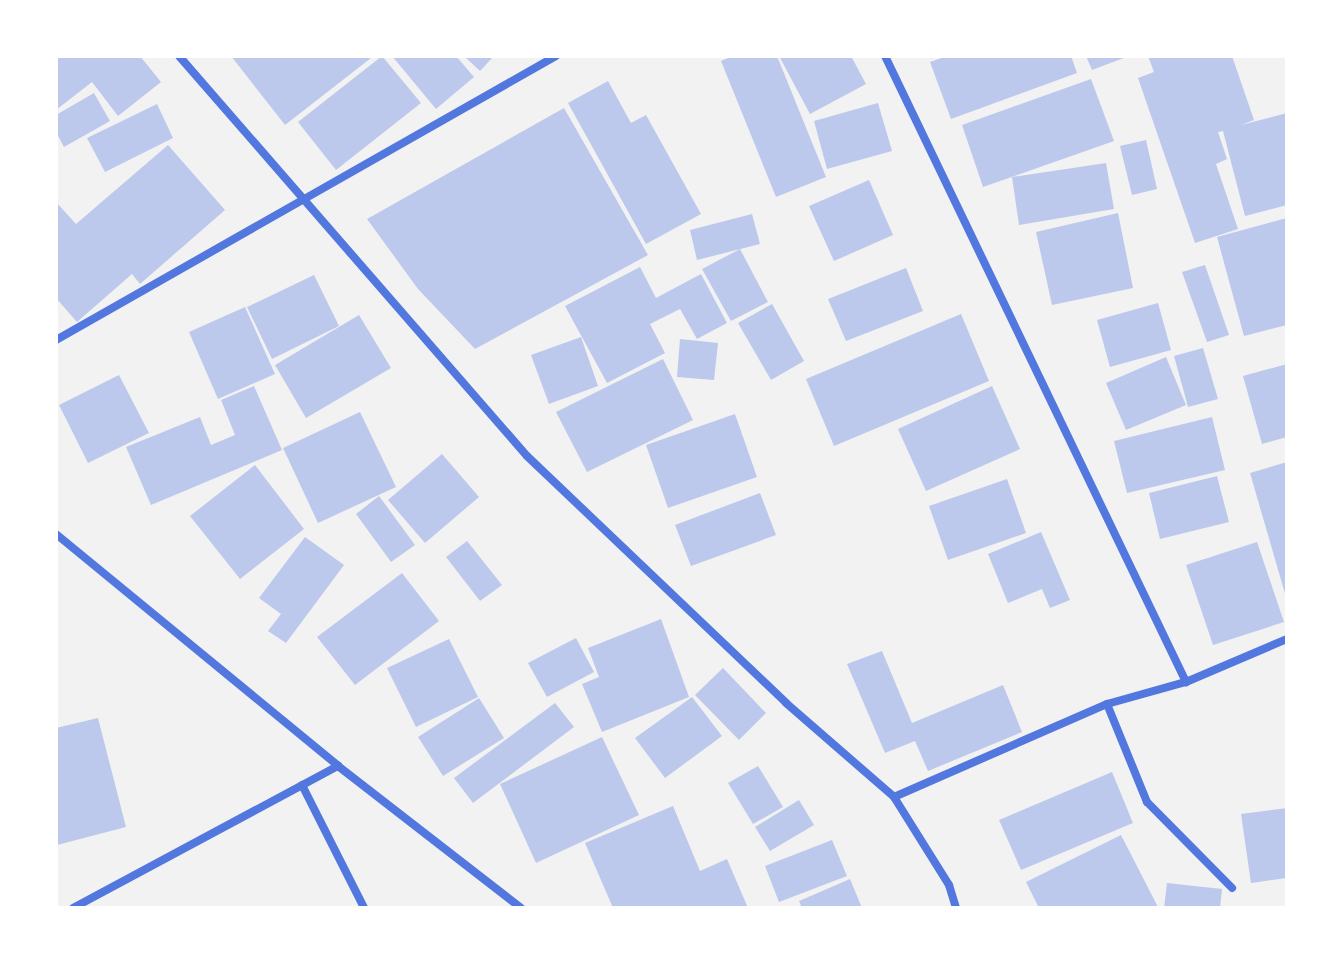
<!DOCTYPE html>
<style>
body{margin:0}
#map{position:relative;width:1343px;height:964px;overflow:hidden;background:#f2f2f2;font-family:"Exo 2",sans-serif}
div>[style]{position:absolute}
.building>*{inset:0;background:#bdc9ec}
.minor>*{height:8px;margin:-4px;padding:0 4px;transform-origin:4px;border-radius:4px;background:#5277de}
span{translate:-50% -50%;white-space:nowrap;text-align:center;line-height:1.15;-webkit-text-stroke:6px #fff;paint-order:stroke}
.frame{position:absolute;inset:0;border:58px solid #fff;pointer-events:none}
</style>
<div id="map">
<div class="building">
<div style="clip-path:polygon(56px 56px,140px 56px,161px 82px,118px 116px,92px 82px,56px 110px)"></div>
<div style="clip-path:polygon(231px 56px,369px 56px,371px 58px,285px 125px)"></div>
<div style="clip-path:polygon(382px 56px,421px 103px,336px 170px,298px 122px)"></div>
<div style="clip-path:polygon(392px 56px,456px 56px,474px 77px,436px 109px)"></div>
<div style="clip-path:polygon(464px 56px,494px 56px,480px 71px)"></div>
<div style="clip-path:polygon(733px 56px,777px 56px,826px 177px,776px 197px,721px 61px)"></div>
<div style="clip-path:polygon(779px 56px,851px 56px,866px 84px,810px 114px)"></div>
<div style="clip-path:polygon(947px 56px,1071px 56px,1077px 73px,951px 119px,930px 62px)"></div>
<div style="clip-path:polygon(1086px 56px,1129px 56px,1092px 70px)"></div>
<div style="clip-path:polygon(1148px 56px,1232px 56px,1254px 120px,1241px 125px,1287px 113px,1287px 205px,1245px 216px,1223px 131px,1218px 132px,1227px 159px,1216px 164px,1238px 229px,1195px 243px,1138px 78px,1154px 72px)"></div>
<div style="clip-path:polygon(1091px 79px,1114px 141px,983px 187px,962px 125px)"></div>
<div style="clip-path:polygon(608px 81px,631px 123px,646px 115px,701px 214px,646px 244px,568px 103px)"></div>
<div style="clip-path:polygon(94px 93px,110px 121px,64px 147px,56px 132px,56px 115px)"></div>
<div style="clip-path:polygon(878px 103px,892px 151px,827px 169px,814px 121px)"></div>
<div style="clip-path:polygon(157px 104px,173px 138px,105px 172px,87px 138px)"></div>
<div style="clip-path:polygon(564px 108px,648px 255px,475px 349px,418px 289px,367px 219px)"></div>
<div style="clip-path:polygon(1146px 140px,1157px 189px,1132px 195px,1120px 146px)"></div>
<div style="clip-path:polygon(168px 145px,225px 210px,140px 284px,132px 274px,77px 322px,56px 298px,56px 202px,76px 224px)"></div>
<div style="clip-path:polygon(1106px 163px,1114px 209px,1019px 225px,1012px 177px)"></div>
<div style="clip-path:polygon(869px 180px,893px 235px,834px 261px,809px 206px)"></div>
<div style="clip-path:polygon(1118px 213px,1133px 288px,1052px 305px,1036px 232px)"></div>
<div style="clip-path:polygon(752px 214px,760px 244px,697px 260px,690px 230px)"></div>
<div style="clip-path:polygon(1287px 218px,1287px 325px,1244px 336px,1217px 237px)"></div>
<div style="clip-path:polygon(740px 249px,768px 302px,731px 321px,702px 269px)"></div>
<div style="clip-path:polygon(1205px 265px,1229px 335px,1207px 342px,1182px 272px)"></div>
<div style="clip-path:polygon(640px 267px,656px 298px,701px 274px,727px 323px,697px 339px,680px 309px,650px 324px,665px 353px,607px 383px,565px 306px)"></div>
<div style="clip-path:polygon(906px 268px,923px 311px,846px 341px,828px 299px)"></div>
<div style="clip-path:polygon(314px 275px,339px 326px,272px 359px,247px 307px)"></div>
<div style="clip-path:polygon(1158px 303px,1171px 350px,1110px 367px,1097px 320px)"></div>
<div style="clip-path:polygon(772px 304px,804px 361px,771px 380px,738px 323px)"></div>
<div style="clip-path:polygon(245px 307px,275px 374px,218px 399px,189px 332px)"></div>
<div style="clip-path:polygon(961px 314px,989px 381px,834px 446px,806px 379px)"></div>
<div style="clip-path:polygon(359px 315px,391px 368px,306px 418px,275px 365px)"></div>
<div style="clip-path:polygon(581px 337px,598px 386px,549px 404px,531px 355px)"></div>
<div style="clip-path:polygon(680px 339px,718px 343px,714px 380px,677px 377px)"></div>
<div style="clip-path:polygon(1203px 348px,1218px 399px,1188px 407px,1174px 356px)"></div>
<div style="clip-path:polygon(1166px 357px,1186px 405px,1126px 430px,1106px 383px)"></div>
<div style="clip-path:polygon(663px 359px,693px 420px,587px 472px,556px 412px)"></div>
<div style="clip-path:polygon(1287px 364px,1287px 437px,1262px 444px,1243px 376px)"></div>
<div style="clip-path:polygon(119px 375px,149px 433px,88px 463px,59px 405px)"></div>
<div style="clip-path:polygon(254px 386px,282px 450px,151px 505px,126px 447px,200px 417px,211px 445px,235px 435px,221px 400px)"></div>
<div style="clip-path:polygon(992px 386px,1020px 449px,926px 491px,898px 429px)"></div>
<div style="clip-path:polygon(360px 412px,396px 487px,318px 523px,283px 448px)"></div>
<div style="clip-path:polygon(735px 414px,757px 477px,668px 508px,646px 445px)"></div>
<div style="clip-path:polygon(1212px 417px,1225px 470px,1127px 493px,1114px 441px)"></div>
<div style="clip-path:polygon(442px 454px,479px 497px,425px 543px,388px 500px)"></div>
<div style="clip-path:polygon(1287px 462px,1287px 597px,1286px 597px,1250px 473px)"></div>
<div style="clip-path:polygon(255px 465px,304px 529px,240px 579px,190px 516px)"></div>
<div style="clip-path:polygon(1217px 476px,1229px 522px,1160px 539px,1149px 493px)"></div>
<div style="clip-path:polygon(1007px 479px,1026px 533px,948px 560px,929px 506px)"></div>
<div style="clip-path:polygon(760px 493px,776px 535px,691px 566px,675px 525px)"></div>
<div style="clip-path:polygon(379px 496px,415px 545px,391px 562px,356px 514px)"></div>
<div style="clip-path:polygon(1041px 532px,1070px 600px,1050px 608px,1042px 589px,1008px 603px,988px 554px)"></div>
<div style="clip-path:polygon(305px 537px,344px 565px,286px 643px,268px 631px,281px 614px,259px 598px)"></div>
<div style="clip-path:polygon(467px 541px,502px 585px,480px 601px,446px 557px)"></div>
<div style="clip-path:polygon(1257px 542px,1284px 622px,1213px 645px,1186px 565px)"></div>
<div style="clip-path:polygon(402px 573px,439px 621px,355px 685px,317px 637px)"></div>
<div style="clip-path:polygon(661px 619px,689px 697px,602px 732px,582px 684px,599px 677px,588px 648px)"></div>
<div style="clip-path:polygon(576px 638px,594px 672px,547px 697px,528px 663px)"></div>
<div style="clip-path:polygon(449px 639px,478px 697px,416px 727px,387px 668px)"></div>
<div style="clip-path:polygon(882px 651px,912px 723px,1003px 685px,1022px 732px,928px 771px,915px 741px,885px 753px,847px 664px)"></div>
<div style="clip-path:polygon(723px 668px,766px 713px,739px 740px,695px 695px)"></div>
<div style="clip-path:polygon(692px 697px,722px 736px,665px 778px,635px 738px)"></div>
<div style="clip-path:polygon(479px 698px,504px 738px,443px 776px,418px 737px)"></div>
<div style="clip-path:polygon(555px 703px,574px 727px,473px 803px,454px 778px)"></div>
<div style="clip-path:polygon(98px 718px,126px 827px,57px 845px,56px 728px)"></div>
<div style="clip-path:polygon(602px 737px,639px 815px,536px 863px,500px 784px)"></div>
<div style="clip-path:polygon(758px 766px,783px 807px,753px 824px,728px 783px)"></div>
<div style="clip-path:polygon(1112px 772px,1133px 823px,1021px 870px,999px 820px)"></div>
<div style="clip-path:polygon(799px 800px,814px 825px,770px 851px,755px 827px)"></div>
<div style="clip-path:polygon(673px 806px,700px 871px,727px 859px,748px 908px,613px 908px,585px 843px)"></div>
<div style="clip-path:polygon(1287px 808px,1287px 878px,1251px 883px,1241px 814px)"></div>
<div style="clip-path:polygon(1121px 835px,1158px 907px,1039px 908px,1026px 882px)"></div>
<div style="clip-path:polygon(832px 840px,847px 876px,779px 902px,765px 866px)"></div>
<div style="clip-path:polygon(850px 879px,862px 908px,802px 908px,799px 901px)"></div>
<div style="clip-path:polygon(1167px 883px,1222px 889px,1220px 908px,1164px 908px)"></div>
</div>
<div class="minor">
<div style="left:179px;top:56px;width:530px;rotate:48.98deg"></div>
<div style="left:527px;top:456px;width:358px;rotate:43.6deg"></div>
<div style="left:786px;top:703px;width:143px;rotate:41deg"></div>
<div style="left:894px;top:797px;width:104px;rotate:58deg"></div>
<div style="left:949px;top:885px;width:24px;rotate:73deg"></div>
<div style="left:885px;top:56px;width:695px;rotate:64.32deg"></div>
<div style="left:56px;top:340px;width:575px;rotate:-29.6deg"></div>
<div style="left:56px;top:534px;width:365px;rotate:39.4deg"></div>
<div style="left:338px;top:766px;width:232px;rotate:37.8deg"></div>
<div style="left:1107px;top:704px;width:106px;rotate:67.8deg"></div>
<div style="left:1147px;top:802px;width:121px;rotate:45.3deg"></div>
<div style="left:302px;top:785px;width:138px;rotate:63.2deg"></div>
<div style="left:894px;top:797px;width:232px;rotate:-23.6deg"></div>
<div style="left:1107px;top:704px;width:82px;rotate:-15.6deg"></div>
<div style="left:1186px;top:682px;width:110px;rotate:-23.1deg"></div>
<div style="left:73px;top:908px;width:301px;rotate:-28.2deg"></div>
</div>
<div class="frame"></div>
</div>
